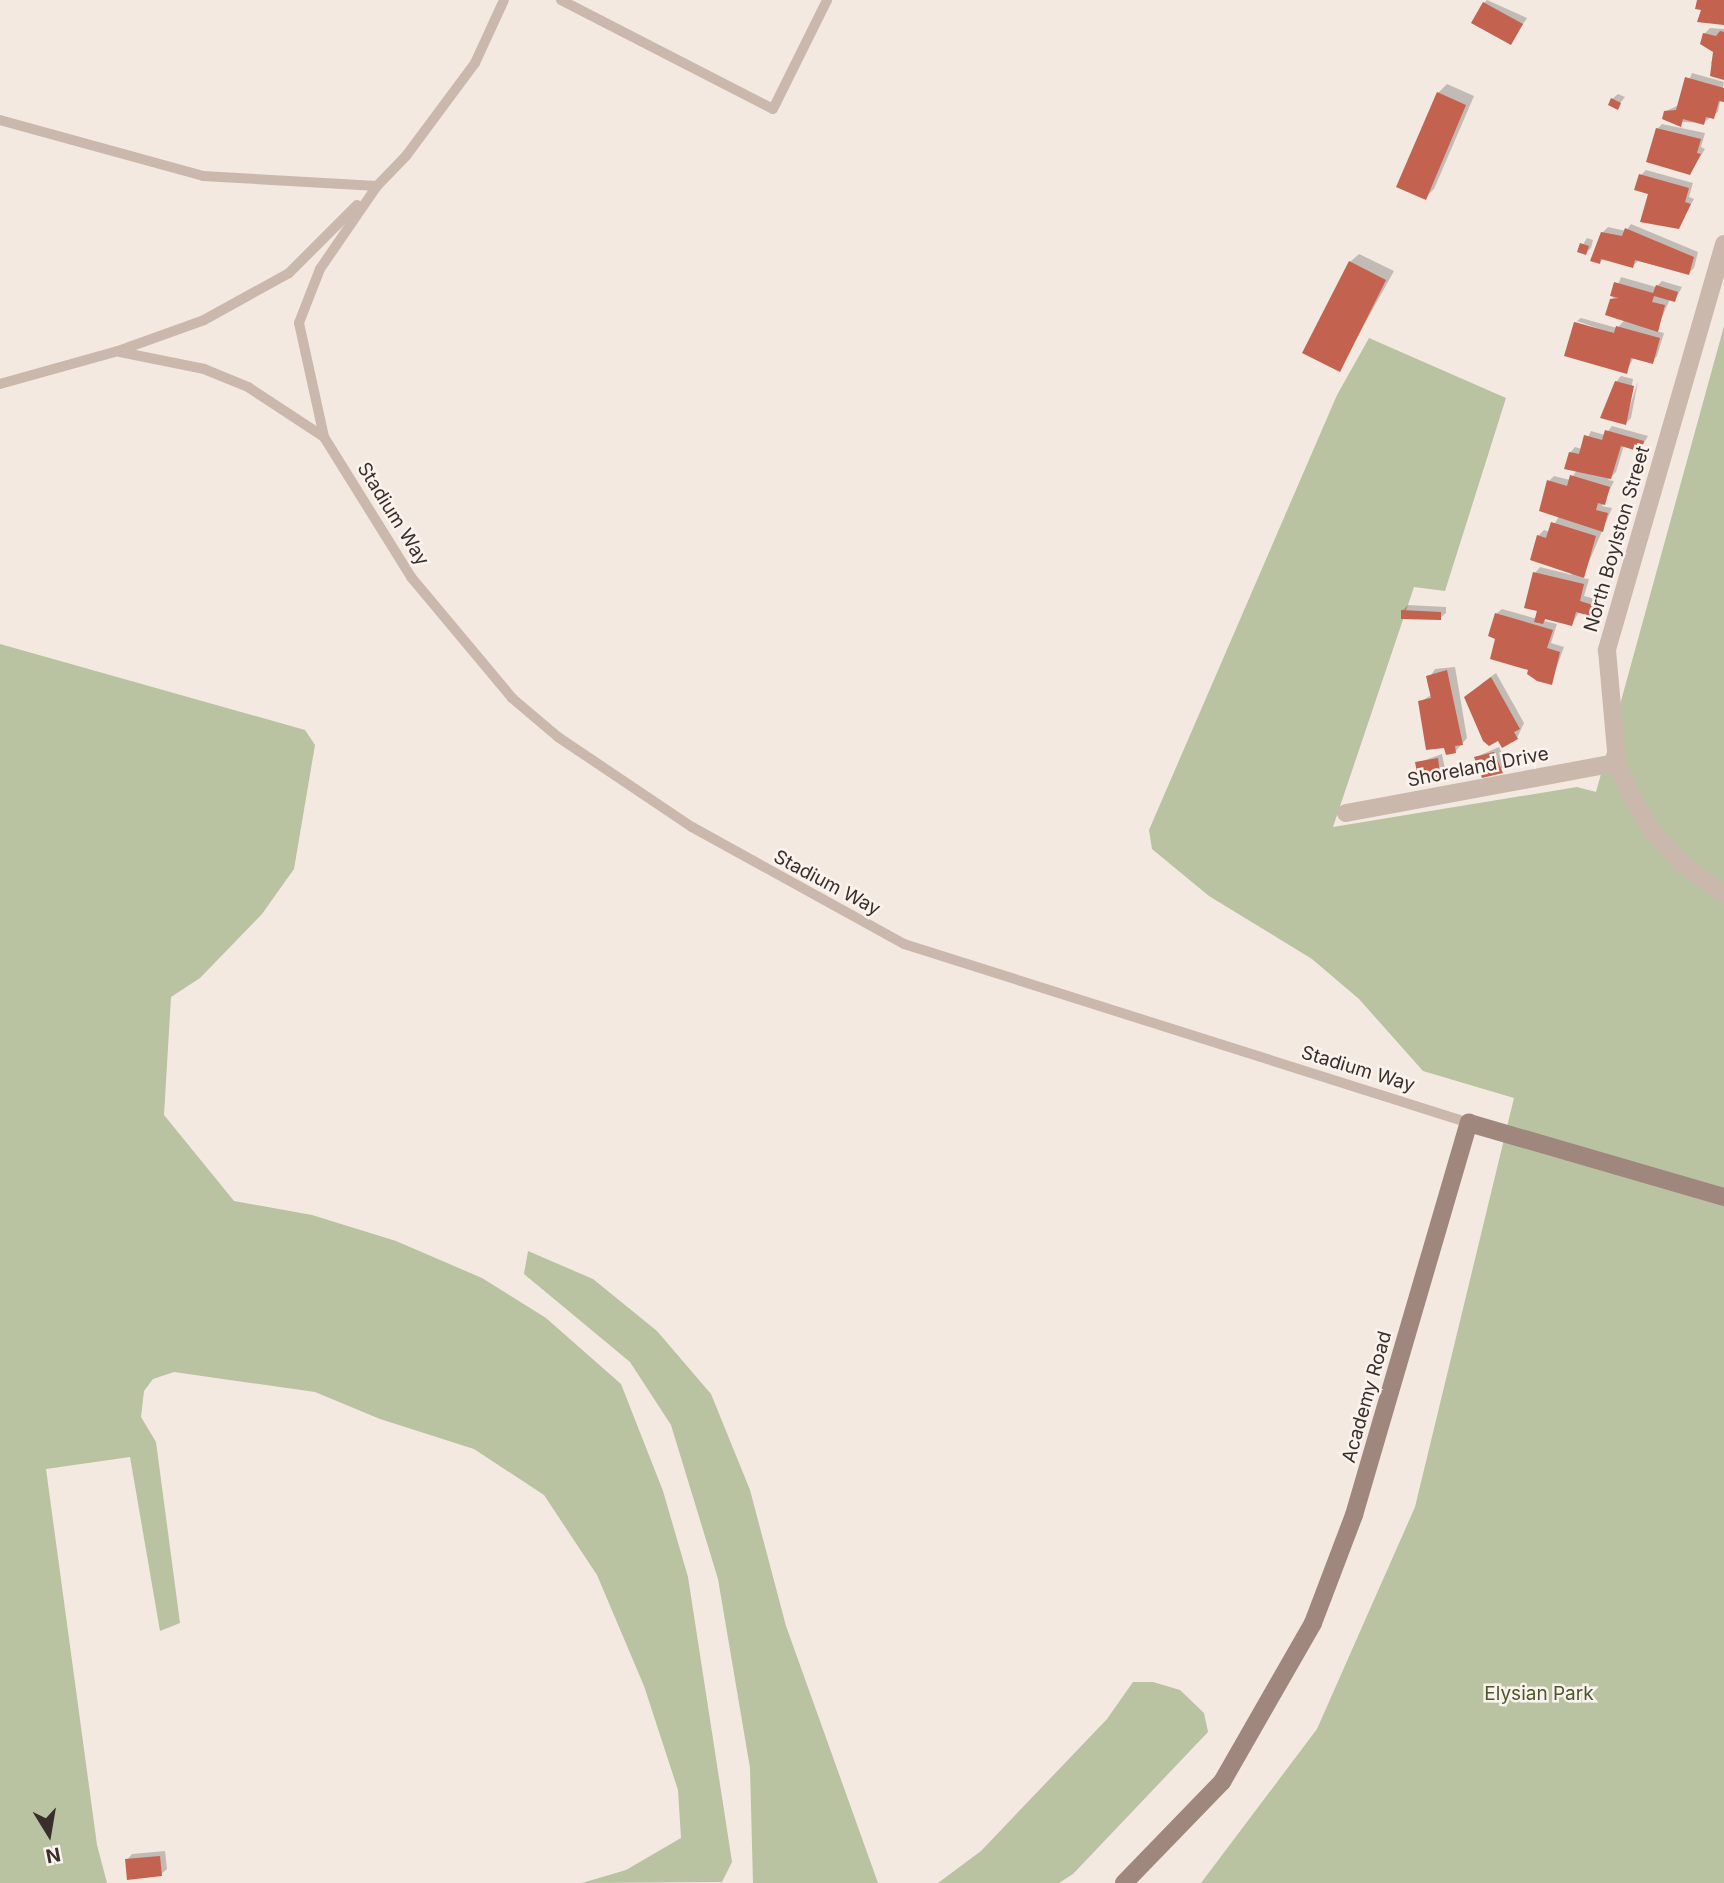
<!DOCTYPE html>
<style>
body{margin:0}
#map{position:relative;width:1724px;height:1883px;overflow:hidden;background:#f3e9e1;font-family:Inter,sans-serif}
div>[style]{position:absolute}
.green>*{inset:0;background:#b9c2a1}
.shadow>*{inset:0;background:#0003}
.building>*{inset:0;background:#c2624f}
.service>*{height:10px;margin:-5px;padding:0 5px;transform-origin:5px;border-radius:5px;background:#cbb8ad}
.minor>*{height:18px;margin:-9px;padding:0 9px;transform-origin:9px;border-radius:9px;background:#cbb8ad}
.secondary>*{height:18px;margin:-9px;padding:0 9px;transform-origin:9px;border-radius:9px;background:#9f877e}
span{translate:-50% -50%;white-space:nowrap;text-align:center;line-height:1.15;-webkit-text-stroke:5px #faf3ed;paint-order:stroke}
.street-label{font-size:19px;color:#392e2b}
.park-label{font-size:19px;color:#4c572f}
.north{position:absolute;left:14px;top:1799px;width:70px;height:70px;-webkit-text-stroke:5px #faf3ed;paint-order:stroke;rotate:169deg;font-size:19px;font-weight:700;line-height:28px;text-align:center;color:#392e2b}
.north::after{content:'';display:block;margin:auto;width:24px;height:32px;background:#392e2b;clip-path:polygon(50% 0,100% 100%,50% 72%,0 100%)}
</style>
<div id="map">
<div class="green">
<div style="clip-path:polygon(1724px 326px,1724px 1883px,1201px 1883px,1317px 1729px,1415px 1507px,1514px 1098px,1423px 1071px,1359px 999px,1312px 959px,1209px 896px,1152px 849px,1149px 830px,1337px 395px,1369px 338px,1506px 398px,1445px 591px,1414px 587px,1333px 827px,1577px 787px,1596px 792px)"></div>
<div style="clip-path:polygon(0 644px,305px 730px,315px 745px,294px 869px,262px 914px,200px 978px,171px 997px,164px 1115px,234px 1201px,312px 1215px,396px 1241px,482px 1278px,546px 1318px,621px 1384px,663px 1491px,688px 1577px,732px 1862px,722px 1882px,582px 1883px,626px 1870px,681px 1838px,678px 1790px,644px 1686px,597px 1575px,544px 1495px,474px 1449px,380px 1419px,315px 1392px,174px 1372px,153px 1379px,144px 1391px,141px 1417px,156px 1442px,180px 1623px,160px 1631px,130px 1457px,46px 1469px,97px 1845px,107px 1883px,0 1883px)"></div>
<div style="clip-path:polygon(528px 1251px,593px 1279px,657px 1331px,711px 1394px,750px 1490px,786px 1626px,878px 1883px,753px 1883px,750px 1768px,718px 1579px,671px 1425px,630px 1362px,524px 1274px)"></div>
<div style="clip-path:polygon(1133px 1682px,1153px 1682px,1180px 1690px,1204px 1713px,1208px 1732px,1073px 1874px,1059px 1883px,938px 1883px,981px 1851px,1107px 1719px)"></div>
</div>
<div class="shadow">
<div style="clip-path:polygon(1487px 0,1527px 18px,1511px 43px,1484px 3px)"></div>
<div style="clip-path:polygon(1710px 28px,1724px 29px,1724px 78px,1711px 63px,1715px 51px,1704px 34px)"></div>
<div style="clip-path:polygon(1692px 73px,1724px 82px,1718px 112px,1703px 123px,1666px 121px,1666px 111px,1679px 105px)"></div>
<div style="clip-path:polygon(1447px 84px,1474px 96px,1434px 189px,1425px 198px,1438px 93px)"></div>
<div style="clip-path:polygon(1618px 94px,1625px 97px,1617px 107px,1612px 99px)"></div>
<div style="clip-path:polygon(1662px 124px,1705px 133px,1701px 147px,1705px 149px,1690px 173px,1657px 129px)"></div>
<div style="clip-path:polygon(1646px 170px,1693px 183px,1689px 197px,1694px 199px,1678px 227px,1641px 175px)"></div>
<div style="clip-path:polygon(1631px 224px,1698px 252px,1694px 268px,1689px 273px,1638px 261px,1633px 266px,1604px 258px,1600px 262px,1602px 233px,1608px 227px,1626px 231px)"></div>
<div style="clip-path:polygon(1587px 238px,1593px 240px,1591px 248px,1586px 253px,1579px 251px)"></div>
<div style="clip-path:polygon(1359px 254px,1394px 271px,1339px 370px,1350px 262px)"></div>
<div style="clip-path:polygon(1621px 277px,1656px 287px,1662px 281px,1682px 287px,1675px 300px,1670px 299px,1656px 331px,1664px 333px,1657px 356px,1652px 362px,1634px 357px,1626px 372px,1566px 355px,1576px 322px,1622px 337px,1577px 321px,1581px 318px,1617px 328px,1625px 320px,1607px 314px)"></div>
<div style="clip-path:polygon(1621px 376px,1633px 379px,1626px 419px,1638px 381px,1631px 418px,1626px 423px,1616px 382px)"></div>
<div style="clip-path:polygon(1612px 426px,1648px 436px,1640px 450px,1624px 445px,1616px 472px,1608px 480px,1614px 481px,1602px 506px,1612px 508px,1582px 578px,1589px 579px,1584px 596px,1600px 600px,1598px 610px,1593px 615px,1579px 612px,1572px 624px,1547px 617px,1544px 621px,1557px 624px,1551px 643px,1564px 647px,1551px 683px,1498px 638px,1496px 614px,1502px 609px,1537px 619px,1535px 573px,1540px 567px,1572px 575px,1538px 536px,1544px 530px,1550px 532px,1559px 516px,1549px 481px,1554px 476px,1570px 480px,1577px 470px,1570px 453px,1575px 447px,1582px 449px,1591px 431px,1605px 435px)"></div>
<div style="clip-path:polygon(1408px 605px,1446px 607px,1446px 613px,1440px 618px,1403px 610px)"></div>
<div style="clip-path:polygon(1455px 667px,1467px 738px,1455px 752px,1420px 702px,1431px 695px,1427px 681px,1435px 669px)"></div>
<div style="clip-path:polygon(1496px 673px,1524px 723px,1517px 738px,1481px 684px)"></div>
<div style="clip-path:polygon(1499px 747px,1508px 766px,1483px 776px,1476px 757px)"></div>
<div style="clip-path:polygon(1442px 754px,1446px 774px,1440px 779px,1417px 763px)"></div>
<div style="clip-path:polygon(165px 1851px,167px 1869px,161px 1874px,127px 1860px,132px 1854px)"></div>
</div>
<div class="building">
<div style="clip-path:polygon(1697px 0,1724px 0,1724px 25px,1697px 22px,1701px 10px,1695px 9px)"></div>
<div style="clip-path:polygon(1483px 2px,1523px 24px,1511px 45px,1471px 23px)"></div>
<div style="clip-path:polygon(1720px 31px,1724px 32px,1724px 80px,1710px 76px,1713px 52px,1700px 44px,1703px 33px,1716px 36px)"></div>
<div style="clip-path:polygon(1685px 77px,1724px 88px,1724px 102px,1719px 101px,1714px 119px,1706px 117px,1704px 125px,1683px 119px,1681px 127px,1662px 119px,1664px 111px,1676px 110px)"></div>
<div style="clip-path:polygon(1437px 92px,1466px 105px,1426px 200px,1396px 187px)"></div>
<div style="clip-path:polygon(1611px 98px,1621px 103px,1618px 110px,1608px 105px)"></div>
<div style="clip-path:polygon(1656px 128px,1701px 139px,1697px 153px,1701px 154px,1690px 175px,1646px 162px)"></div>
<div style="clip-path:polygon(1639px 174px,1689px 188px,1685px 202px,1691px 204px,1679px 229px,1640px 222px,1648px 194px,1634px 190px)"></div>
<div style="clip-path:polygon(1625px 228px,1694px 257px,1689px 275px,1635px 260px,1633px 268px,1601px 259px,1600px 264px,1590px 261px,1601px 232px,1622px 236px)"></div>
<div style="clip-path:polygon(1580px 243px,1589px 246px,1586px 255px,1577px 252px)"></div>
<div style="clip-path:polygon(1349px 261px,1386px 280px,1340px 372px,1302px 353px)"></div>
<div style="clip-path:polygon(1614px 282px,1653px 293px,1656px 285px,1678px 292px,1675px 302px,1654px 296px,1652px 302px,1665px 305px,1658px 332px,1605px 315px,1610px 299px,1619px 298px,1610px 296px)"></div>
<div style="clip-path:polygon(1574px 322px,1614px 333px,1616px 326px,1660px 338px,1653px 364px,1631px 358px,1627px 374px,1564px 356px)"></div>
<div style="clip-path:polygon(1615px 381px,1634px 386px,1626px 425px,1600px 418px)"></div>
<div style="clip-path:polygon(1605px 430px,1644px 441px,1641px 452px,1621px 446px,1611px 479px,1564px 469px,1569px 452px,1579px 454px,1584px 435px,1602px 440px)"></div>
<div style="clip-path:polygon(1570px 475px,1610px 487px,1605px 505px,1598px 503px,1596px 510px,1608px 513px,1603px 532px,1539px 511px,1547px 480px,1567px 486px)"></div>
<div style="clip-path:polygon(1551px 522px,1596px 536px,1584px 578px,1530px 560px,1537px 535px,1546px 538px)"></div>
<div style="clip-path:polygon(1533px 572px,1584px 584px,1580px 601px,1596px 606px,1593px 617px,1576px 612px,1572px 626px,1545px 619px,1543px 624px,1534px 622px,1537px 611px,1524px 608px)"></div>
<div style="clip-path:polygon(1401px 610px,1441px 612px,1441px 620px,1401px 619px)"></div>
<div style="clip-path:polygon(1495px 613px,1553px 630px,1547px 648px,1560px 652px,1552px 685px,1537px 681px,1527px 674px,1528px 670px,1490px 659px,1495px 639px,1488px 636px)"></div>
<div style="clip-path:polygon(1447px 670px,1463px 745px,1455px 746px,1456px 753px,1446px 755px,1444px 748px,1426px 750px,1418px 701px,1431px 698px,1426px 676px)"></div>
<div style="clip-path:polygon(1491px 677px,1520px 729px,1514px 732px,1518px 739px,1502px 748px,1498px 741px,1489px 746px,1483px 741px,1464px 697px)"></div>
<div style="clip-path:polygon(1494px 752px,1503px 773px,1482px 778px,1474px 757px)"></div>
<div style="clip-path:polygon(1438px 758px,1441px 781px,1419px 784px,1415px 762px)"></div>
<div style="clip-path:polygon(160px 1856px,162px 1876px,127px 1880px,125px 1859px)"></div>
</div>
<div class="service">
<div style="left:561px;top:0;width:238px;rotate:27.2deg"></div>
<div style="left:773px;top:109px;width:122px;rotate:-63.6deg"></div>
<div style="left:0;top:120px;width:211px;rotate:15.4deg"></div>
<div style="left:203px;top:176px;width:174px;rotate:3.3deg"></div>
<div style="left:377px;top:186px;width:42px;rotate:-46deg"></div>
<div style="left:406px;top:156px;width:116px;rotate:-53.4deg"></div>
<div style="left:475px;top:63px;width:69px;rotate:-65.3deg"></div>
<div style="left:377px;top:186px;width:101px;rotate:124.5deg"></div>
<div style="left:320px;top:269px;width:58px;rotate:111.3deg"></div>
<div style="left:299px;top:323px;width:117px;rotate:77.6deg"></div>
<div style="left:324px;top:437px;width:165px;rotate:58.1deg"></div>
<div style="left:411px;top:577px;width:158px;rotate:50.1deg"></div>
<div style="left:512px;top:698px;width:60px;rotate:40.3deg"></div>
<div style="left:558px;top:737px;width:161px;rotate:33.9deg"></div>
<div style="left:692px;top:827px;width:242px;rotate:28.9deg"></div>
<div style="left:904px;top:944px;width:593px;rotate:17.58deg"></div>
<div style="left:120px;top:352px;width:86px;rotate:11.4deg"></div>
<div style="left:204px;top:369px;width:48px;rotate:22.2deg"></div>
<div style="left:248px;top:387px;width:91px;rotate:33.3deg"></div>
<div style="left:0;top:384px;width:123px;rotate:-15.6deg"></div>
<div style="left:118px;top:351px;width:91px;rotate:-19.8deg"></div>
<div style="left:204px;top:320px;width:97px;rotate:-28.9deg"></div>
<div style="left:289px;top:273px;width:96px;rotate:-45deg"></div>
</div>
<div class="minor">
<div style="left:1724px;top:244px;width:423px;rotate:106.1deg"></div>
<div style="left:1607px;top:650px;width:113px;rotate:84.9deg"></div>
<div style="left:1617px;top:763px;width:36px;rotate:67deg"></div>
<div style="left:1631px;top:796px;width:46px;rotate:58.4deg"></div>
<div style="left:1655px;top:835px;width:41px;rotate:47deg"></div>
<div style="left:1683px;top:865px;width:50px;rotate:35.3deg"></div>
<div style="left:1346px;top:813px;width:276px;rotate:-10.5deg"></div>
</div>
<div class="secondary">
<div style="left:1124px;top:1883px;width:141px;rotate:-45.9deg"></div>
<div style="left:1222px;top:1782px;width:183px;rotate:-60.2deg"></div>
<div style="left:1313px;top:1623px;width:116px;rotate:-69.2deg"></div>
<div style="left:1354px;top:1515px;width:409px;rotate:-73.7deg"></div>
<div style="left:1469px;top:1123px;width:266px;rotate:16.2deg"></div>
</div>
<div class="street-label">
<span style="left:393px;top:514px;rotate:58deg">Stadium Way</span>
<span style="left:1617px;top:539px;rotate:-74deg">North Boylston Street</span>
<span style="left:1478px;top:767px;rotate:-11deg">Shoreland Drive</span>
<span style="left:827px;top:883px;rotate:28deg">Stadium Way</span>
<span style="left:1358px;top:1069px;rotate:17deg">Stadium Way</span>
<span style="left:1367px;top:1397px;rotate:-74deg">Academy Road</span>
</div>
<div class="park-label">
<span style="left:1539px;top:1694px">Elysian Park</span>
</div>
<div class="north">N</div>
</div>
